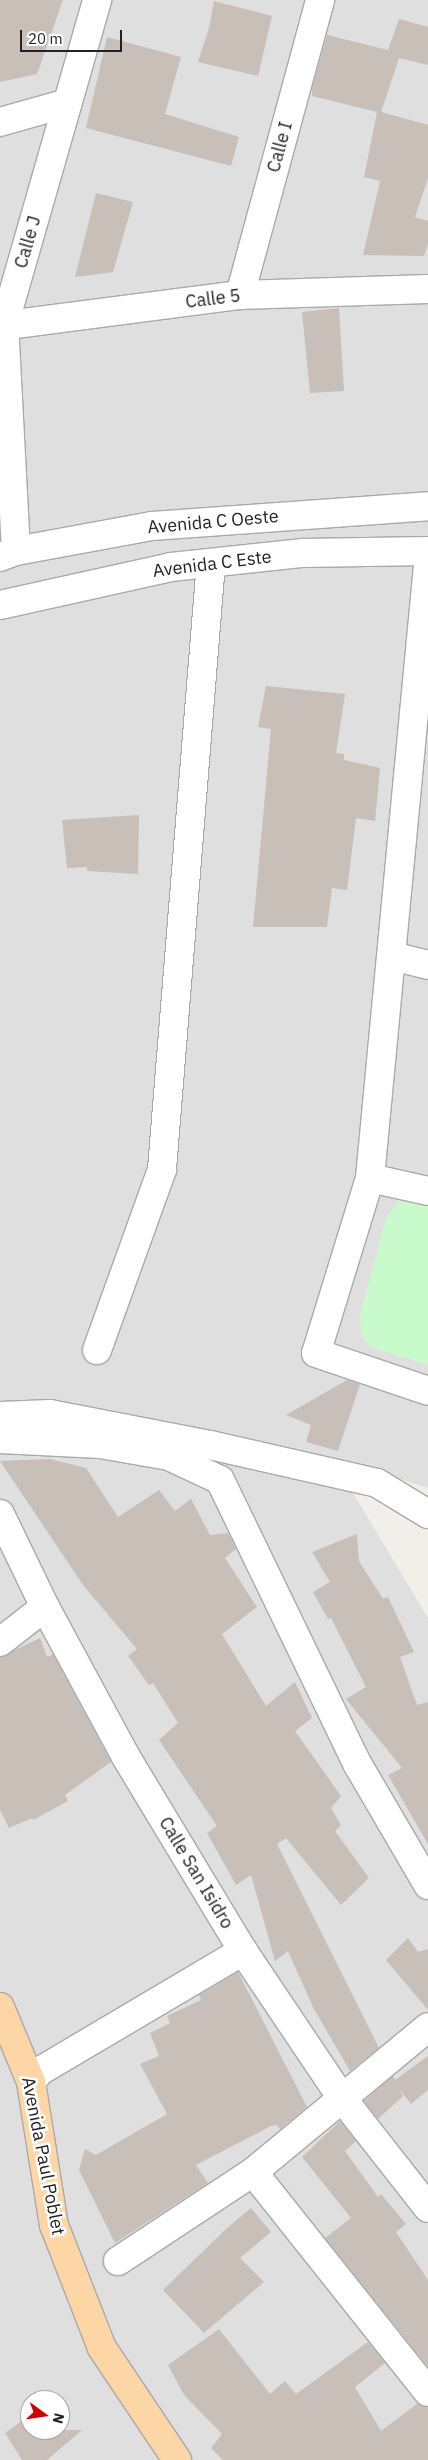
<!DOCTYPE html>
<style>
body{margin:0}
#map{position:relative;width:428px;height:2460px;overflow:hidden;background:#f2efe9;font-family:"IBM Plex Sans",sans-serif}
div>[style]{position:absolute}
.residential>*{inset:0;background:#e0dfdf}
.park>*{inset:0;background:#c8facc}
.building>*{inset:0;background:#c7bfb8}
.roads{filter:drop-shadow(1px 0 #a9a9a9) drop-shadow(-1px 0 #a9a9a9) drop-shadow(0 1px #a9a9a9) drop-shadow(0 -1px #a9a9a9)}
.minor>*{height:28px;margin:-14px;padding:0 14px;transform-origin:14px;border-radius:14px;background:#fff}
.major>*{height:28px;margin:-14px;padding:0 14px;transform-origin:14px;border-radius:14px;background:#fcd6a4}
span{translate:-50% -50%;white-space:nowrap;text-align:center;line-height:1.15;-webkit-text-stroke:5px #fff;paint-order:stroke}
.street-label{font-size:18px;color:#222}
.north{position:absolute;left:20px;top:2390px;width:50px;height:50px;box-sizing:border-box;background:#fff;border:1px solid #a7a7a7;border-radius:50%;rotate:104deg;font-size:14px;font-weight:700;line-height:20px;text-align:center;color:#222}
.north::after{content:'';display:block;margin:auto;width:18px;height:22px;background:#d40000;clip-path:polygon(50% 0,100% 100%,50% 72%,0 100%)}
.scale{position:absolute;left:20px;top:30px;width:102px;height:22px;box-sizing:border-box;border:2px solid #222;border-top:0;padding-left:6px;font-size:15px;line-height:18px;white-space:nowrap;color:#222;-webkit-text-stroke:4px #fff;paint-order:stroke}
</style>
<div id="map">
<div class="residential">
<div style="clip-path:polygon(evenodd,0 0,428px 0,428px 1488px,332px 1458px,428px 1618px,428px 2460px,0 2460px,0 0,30px 2400px,60px 2400px,60px 2430px,30px 2430px,30px 2400px)"></div>
</div>
<div class="park">
<div style="clip-path:polygon(416px 1198px,428px 1201px,428px 1365px,370px 1347px,361px 1334px,360px 1314px,386px 1218px,399px 1200px)"></div>
</div>
<div class="building">
<div style="clip-path:polygon(0 0,63px 0,37px 74px,0 82px)"></div>
<div style="clip-path:polygon(214px 1px,272px 16px,258px 76px,198px 62px,209px 28px)"></div>
<div style="clip-path:polygon(399px 19px,428px 27px,428px 65px,399px 58px,381px 112px,428px 125px,428px 178px,415px 217px,428px 221px,428px 244px,424px 256px,363px 255px,380px 181px,364px 177px,377px 112px,312px 96px,312px 88px,327px 35px,388px 50px)"></div>
<div style="clip-path:polygon(107px 37px,181px 57px,165px 114px,239px 137px,231px 166px,86px 128px)"></div>
<div style="clip-path:polygon(96px 193px,133px 202px,113px 272px,75px 277px)"></div>
<div style="clip-path:polygon(339px 308px,344px 391px,310px 393px,302px 312px)"></div>
<div style="clip-path:polygon(266px 686px,345px 694px,336px 753px,344px 754px,344px 760px,380px 768px,375px 821px,356px 818px,347px 890px,332px 888px,327px 927px,253px 927px,271px 729px,258px 727px)"></div>
<div style="clip-path:polygon(139px 815px,138px 874px,87px 871px,87px 867px,67px 868px,62px 820px)"></div>
<div style="clip-path:polygon(347px 1380px,360px 1384px,338px 1451px,306px 1442px,311px 1425px,286px 1415px)"></div>
<div style="clip-path:polygon(50px 1459px,86px 1468px,118px 1517px,159px 1490px,175px 1511px,191px 1499px,210px 1535px,228px 1533px,236px 1549px,225px 1558px,257px 1607px,222px 1634px,266px 1706px,295px 1682px,312px 1718px,295px 1731px,341px 1796px,331px 1808px,341px 1825px,335px 1831px,369px 1878px,341px 1905px,286px 1838px,277px 1844px,379px 2048px,350px 2071px,314px 2009px,288px 1951px,275px 1961px,251px 1875px,236px 1885px,207px 1833px,217px 1826px,159px 1740px,178px 1723px,153px 1683px,149px 1685px,128px 1656px,137px 1649px,83px 1585px,0 1461px)"></div>
<div style="clip-path:polygon(357px 1534px,359px 1561px,383px 1599px,388px 1597px,414px 1652px,400px 1657px,417px 1705px,428px 1702px,428px 1844px,388px 1775px,402px 1768px,346px 1699px,366px 1687px,331px 1618px,328px 1619px,313px 1592px,330px 1582px,312px 1552px)"></div>
<div style="clip-path:polygon(40px 1638px,47px 1657px,53px 1654px,111px 1762px,65px 1795px,68px 1801px,33px 1820px,32px 1818px,9px 1828px,0 1810px,0 1657px)"></div>
<div style="clip-path:polygon(408px 1938px,418px 1952px,428px 1949px,428px 2010px,386px 1960px)"></div>
<div style="clip-path:polygon(238px 1972px,307px 2107px,280px 2129px,277px 2125px,271px 2126px,196px 2165px,208px 2183px,115px 2243px,79px 2170px,85px 2149px,96px 2155px,167px 2114px,140px 2064px,159px 2056px,150px 2033px,170px 2023px,167px 2016px,201px 2000px,199px 1995px)"></div>
<div style="clip-path:polygon(428px 2056px,428px 2090px,411px 2104px,400px 2090px,403px 2096px,378px 2119px,364px 2101px,393px 2076px,395px 2080px)"></div>
<div style="clip-path:polygon(340px 2121px,356px 2141px,345px 2151px,378px 2197px,381px 2194px,406px 2224px,396px 2232px,428px 2280px,428px 2367px,325px 2238px,351px 2218px,302px 2157px)"></div>
<div style="clip-path:polygon(251px 2208px,271px 2232px,240px 2258px,264px 2282px,204px 2333px,163px 2290px,226px 2229px)"></div>
<div style="clip-path:polygon(219px 2329px,270px 2394px,285px 2381px,296px 2394px,368px 2342px,385px 2363px,355px 2387px,381px 2431px,418px 2403px,428px 2407px,428px 2460px,223px 2460px,211px 2448px,222px 2434px,184px 2395px,168px 2365px)"></div>
<div style="clip-path:polygon(29px 2416px,30px 2430px,82px 2430px,47px 2460px,22px 2460px,5px 2433px)"></div>
</div>
<div class="roads">
<div class="minor">
<div style="left:0;top:122px;width:70px;rotate:-15.8deg"></div>
<div style="left:240px;top:295px;width:306px;rotate:-74.8deg"></div>
<div style="left:0;top:326px;width:242px;rotate:-7.4deg"></div>
<div style="left:240px;top:295px;width:188px;rotate:-1.8deg"></div>
<div style="left:16px;top:551px;width:226px;rotate:-93deg"></div>
<div style="left:4px;top:325px;width:338px;rotate:-74deg"></div>
<div style="left:0;top:557px;width:17px;rotate:-21deg"></div>
<div style="left:16px;top:551px;width:138px;rotate:-10.4deg"></div>
<div style="left:152px;top:526px;width:277px;rotate:-4.1deg"></div>
<div style="left:428px;top:565px;width:616px;rotate:95.41deg"></div>
<div style="left:370px;top:1178px;width:183px;rotate:107.1deg"></div>
<div style="left:316px;top:1353px;width:118px;rotate:18.7deg"></div>
<div style="left:0;top:605px;width:175px;rotate:-12.5deg"></div>
<div style="left:171px;top:567px;width:133px;rotate:-6.1deg"></div>
<div style="left:303px;top:553px;width:125px;rotate:-0.9deg"></div>
<div style="left:392px;top:956px;width:37px;rotate:14deg"></div>
<div style="left:370px;top:1178px;width:59px;rotate:12.6deg"></div>
<div style="left:97px;top:1350px;width:192px;rotate:-70.2deg"></div>
<div style="left:162px;top:1169px;width:608px;rotate:-85.38deg"></div>
<div style="left:0;top:1416px;width:50px;rotate:-2.3deg"></div>
<div style="left:50px;top:1414px;width:163px;rotate:11deg"></div>
<div style="left:210px;top:1445px;width:171px;rotate:12.8deg"></div>
<div style="left:377px;top:1483px;width:60px;rotate:31.3deg"></div>
<div style="left:0;top:1439px;width:100px;rotate:2.9deg"></div>
<div style="left:100px;top:1444px;width:70px;rotate:9.9deg"></div>
<div style="left:169px;top:1456px;width:56px;rotate:25.2deg"></div>
<div style="left:220px;top:1480px;width:317px;rotate:64.2deg"></div>
<div style="left:358px;top:1765px;width:139px;rotate:59.7deg"></div>
<div style="left:0;top:1514px;width:103px;rotate:64.2deg"></div>
<div style="left:45px;top:1607px;width:170px;rotate:61.6deg"></div>
<div style="left:126px;top:1757px;width:227px;rotate:58.9deg"></div>
<div style="left:243px;top:1951px;width:176px;rotate:56.1deg"></div>
<div style="left:341px;top:2097px;width:141px;rotate:51.9deg"></div>
<div style="left:0;top:1642px;width:57px;rotate:-37.9deg"></div>
<div style="left:31px;top:2082px;width:14px;rotate:-51deg"></div>
<div style="left:40px;top:2071px;width:236px;rotate:-30.6deg"></div>
<div style="left:253px;top:2172px;width:281px;rotate:51.5deg"></div>
<div style="left:118px;top:2261px;width:162px;rotate:-33.4deg"></div>
<div style="left:253px;top:2172px;width:227px;rotate:-39.6deg"></div>
</div>
<div class="major">
<div style="left:0;top:2007px;width:81px;rotate:67.5deg"></div>
<div style="left:31px;top:2082px;width:145px;rotate:80.9deg"></div>
<div style="left:54px;top:2225px;width:132px;rotate:68.7deg"></div>
<div style="left:102px;top:2348px;width:135px;rotate:56.2deg"></div>
</div>
</div>
<div class="street-label">
<span style="left:280px;top:147px;rotate:-75deg">Calle I</span>
<span style="left:28px;top:242px;rotate:-74deg">Calle J</span>
<span style="left:213px;top:299px;rotate:-7deg">Calle 5</span>
<span style="left:213px;top:522px;rotate:-5deg">Avenida C Oeste</span>
<span style="left:212px;top:564px;rotate:-7deg">Avenida C Este</span>
<span style="left:196px;top:1873px;rotate:59deg">Calle San Isidro</span>
<span style="left:43px;top:2156px;rotate:79deg">Avenida Paul Poblet</span>
</div>
<div class="north">N</div>
<div class="scale">20 m</div>
</div>
